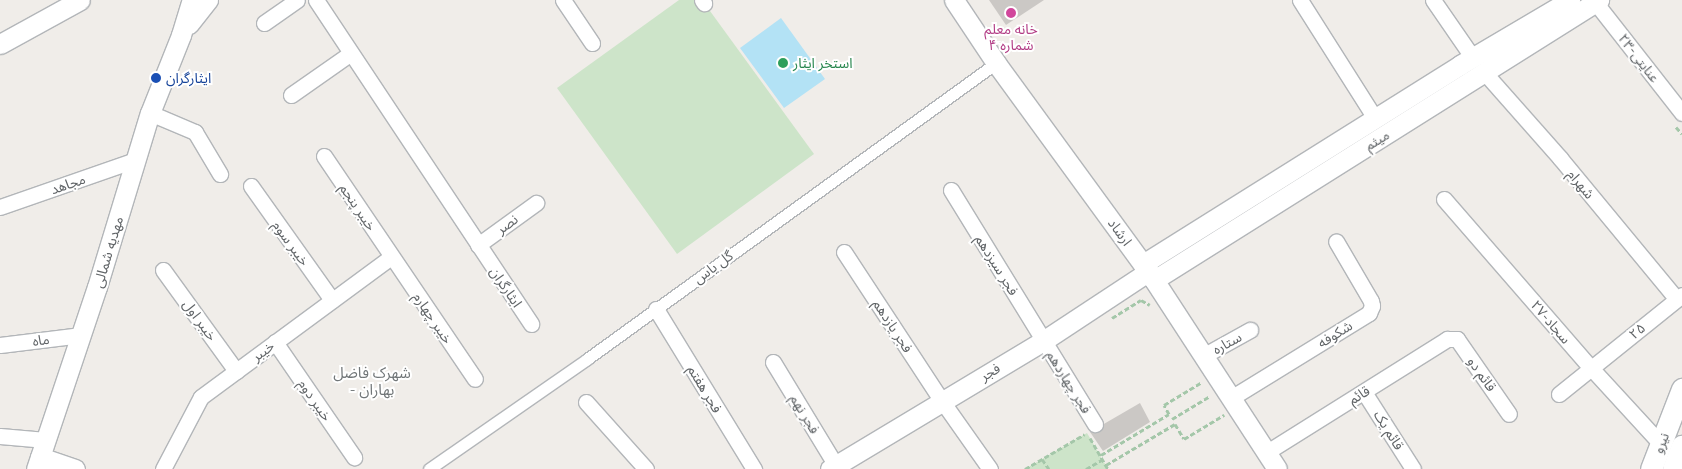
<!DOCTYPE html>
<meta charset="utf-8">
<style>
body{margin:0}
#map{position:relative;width:1682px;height:469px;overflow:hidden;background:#f0ede9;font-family:Montserrat,"Noto Sans Arabic",sans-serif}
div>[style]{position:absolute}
.green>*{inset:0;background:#cde4c9}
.water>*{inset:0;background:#b3e2f5}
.building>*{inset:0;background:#cbc8c5}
.path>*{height:3px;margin-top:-1.5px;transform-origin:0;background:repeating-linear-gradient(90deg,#a4c7a9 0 5px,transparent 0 7.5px)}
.roads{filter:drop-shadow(1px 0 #b3b6b9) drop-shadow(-1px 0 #b3b6b9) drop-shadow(0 1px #b3b6b9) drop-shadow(0 -1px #b3b6b9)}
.pedestrian>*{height:11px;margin:-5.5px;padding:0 5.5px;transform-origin:5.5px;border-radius:5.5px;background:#fff}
.minor>*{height:15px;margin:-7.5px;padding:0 7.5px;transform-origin:7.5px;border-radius:7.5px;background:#fff}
.tertiary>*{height:19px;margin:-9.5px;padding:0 9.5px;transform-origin:9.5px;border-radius:9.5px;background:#fff}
.secondary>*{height:21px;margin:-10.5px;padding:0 10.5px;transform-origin:10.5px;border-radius:10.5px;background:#fff}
.dots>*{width:14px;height:14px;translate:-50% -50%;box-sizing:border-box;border:2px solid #fff;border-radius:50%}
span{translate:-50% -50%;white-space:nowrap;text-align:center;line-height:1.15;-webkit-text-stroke:4px #fff;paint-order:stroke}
.hotel-label{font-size:14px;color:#b23c85}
.street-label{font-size:14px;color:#606467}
.leisure-label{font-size:14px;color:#27864d}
.left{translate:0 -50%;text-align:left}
.transit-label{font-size:14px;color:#164399}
.neighbourhood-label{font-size:15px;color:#717678}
</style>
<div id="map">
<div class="green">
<div style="clip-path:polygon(679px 0,702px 0,814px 154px,677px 254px,557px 88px)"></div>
<div style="clip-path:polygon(1087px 433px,1108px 469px,1025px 469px,1049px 455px)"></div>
</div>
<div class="water">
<div style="clip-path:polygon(781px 18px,825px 79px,784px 108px,740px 48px)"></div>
</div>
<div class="building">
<div style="clip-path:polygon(989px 0,1044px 0,1006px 25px)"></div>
<div style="clip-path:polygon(1140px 403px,1150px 422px,1103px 451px,1090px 432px)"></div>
</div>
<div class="path">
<div style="left:1676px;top:127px;width:9px;rotate:49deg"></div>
<div style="left:1112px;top:318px;width:34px;rotate:-32deg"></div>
<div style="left:1141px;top:300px;width:10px;rotate:29deg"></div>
<div style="left:1172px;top:419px;width:44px;rotate:-31.2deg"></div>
<div style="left:1090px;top:438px;width:36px;rotate:60deg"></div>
<div style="left:1101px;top:455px;width:79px;rotate:-31.1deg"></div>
<div style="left:1169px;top:414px;width:10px;rotate:-119deg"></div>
<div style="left:1164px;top:405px;width:44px;rotate:-31.2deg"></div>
<div style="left:1042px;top:459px;width:12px;rotate:55deg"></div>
<div style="left:1106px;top:465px;width:80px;rotate:-30.7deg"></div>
<div style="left:1175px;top:424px;width:17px;rotate:59deg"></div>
<div style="left:1184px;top:439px;width:47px;rotate:-31deg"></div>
<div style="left:1025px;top:469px;width:69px;rotate:-30.3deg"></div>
<div style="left:1086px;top:469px;width:20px;rotate:-30deg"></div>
</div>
<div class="roads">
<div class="pedestrian">
<div style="left:429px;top:469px;width:193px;rotate:-34.8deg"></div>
<div style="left:587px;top:359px;width:505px;rotate:-35.89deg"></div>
</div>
<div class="minor">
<div style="left:316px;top:0;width:389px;rotate:56.4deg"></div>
<div style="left:563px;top:0;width:52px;rotate:56deg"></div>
<div style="left:702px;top:0;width:4px;rotate:56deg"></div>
<div style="left:1300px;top:0;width:140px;rotate:57.6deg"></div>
<div style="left:1433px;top:0;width:70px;rotate:55.4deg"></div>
<div style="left:1595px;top:2px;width:141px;rotate:51.9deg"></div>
<div style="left:264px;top:23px;width:40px;rotate:-34.9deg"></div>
<div style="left:1484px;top:72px;width:115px;rotate:48.5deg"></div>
<div style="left:1560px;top:158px;width:182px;rotate:50.4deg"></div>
<div style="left:291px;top:95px;width:73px;rotate:-35deg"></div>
<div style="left:150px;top:113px;width:49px;rotate:22.9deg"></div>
<div style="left:195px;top:132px;width:49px;rotate:59.2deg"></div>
<div style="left:324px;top:156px;width:269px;rotate:55.9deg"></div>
<div style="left:251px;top:186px;width:140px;rotate:54.6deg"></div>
<div style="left:951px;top:190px;width:275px;rotate:58.4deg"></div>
<div style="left:1444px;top:199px;width:225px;rotate:49deg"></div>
<div style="left:1592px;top:369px;width:102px;rotate:47.4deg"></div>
<div style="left:0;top:207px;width:143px;rotate:-19.2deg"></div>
<div style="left:478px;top:245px;width:72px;rotate:-35.9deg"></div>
<div style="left:844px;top:252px;width:178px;rotate:56.7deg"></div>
<div style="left:942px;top:401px;width:83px;rotate:54.8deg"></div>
<div style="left:163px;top:270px;width:125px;rotate:54.1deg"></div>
<div style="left:656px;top:309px;width:188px;rotate:58.5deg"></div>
<div style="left:275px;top:342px;width:140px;rotate:55.5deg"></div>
<div style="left:0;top:345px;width:82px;rotate:-7deg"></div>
<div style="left:1203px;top:356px;width:54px;rotate:-29deg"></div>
<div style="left:773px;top:362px;width:125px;rotate:58.7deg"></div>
<div style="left:1364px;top:392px;width:91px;rotate:57.5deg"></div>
<div style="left:1559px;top:394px;width:158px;rotate:-38.8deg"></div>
<div style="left:1231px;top:398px;width:162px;rotate:-31.6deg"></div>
<div style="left:1369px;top:313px;width:8px;rotate:-67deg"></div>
<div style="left:1372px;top:306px;width:5px;rotate:-101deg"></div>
<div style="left:1371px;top:301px;width:69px;rotate:-120.3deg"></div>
<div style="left:586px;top:402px;width:90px;rotate:48.2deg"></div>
<div style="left:0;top:436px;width:46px;rotate:5deg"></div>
<div style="left:1267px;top:452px;width:213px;rotate:-32.1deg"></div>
<div style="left:1447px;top:339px;width:10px"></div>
<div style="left:1457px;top:339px;width:91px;rotate:55.3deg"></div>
<div style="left:163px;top:469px;width:81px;rotate:-62.2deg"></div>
<div style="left:201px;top:397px;width:236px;rotate:-36.4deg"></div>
</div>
<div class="tertiary">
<div style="left:954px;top:0;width:76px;rotate:56.3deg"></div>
<div style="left:996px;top:63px;width:268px;rotate:53.9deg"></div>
<div style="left:1154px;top:280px;width:225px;rotate:56.9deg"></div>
<div style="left:189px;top:24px;width:31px;rotate:-52deg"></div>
<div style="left:0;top:44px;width:91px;rotate:-28.8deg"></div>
<div style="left:1143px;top:264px;width:374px;rotate:-32.1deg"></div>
<div style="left:1460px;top:65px;width:128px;rotate:-30.6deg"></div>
<div style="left:1154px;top:280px;width:526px;rotate:-32.18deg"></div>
<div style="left:40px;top:457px;width:37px;rotate:19deg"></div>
<div style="left:36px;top:469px;width:192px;rotate:-71.5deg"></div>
<div style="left:97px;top:287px;width:182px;rotate:-73.1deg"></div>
<div style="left:150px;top:113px;width:84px;rotate:-68.3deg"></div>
<div style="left:181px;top:35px;width:37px;rotate:-73deg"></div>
<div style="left:830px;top:469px;width:249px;rotate:-31deg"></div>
<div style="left:1043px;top:341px;width:127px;rotate:-33.4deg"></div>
</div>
<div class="secondary">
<div style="left:1651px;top:469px;width:86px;rotate:-68.8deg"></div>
<div style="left:1673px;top:469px;width:25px;rotate:-69deg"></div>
</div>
</div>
<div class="dots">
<div style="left:1011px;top:13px;background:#d1479c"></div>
<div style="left:783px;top:63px;background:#2e9e5b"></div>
<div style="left:156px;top:78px;background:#1a4fb4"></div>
</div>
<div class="hotel-label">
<span style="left:1011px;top:37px">خانه معلم<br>شماره ۴</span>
</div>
<div class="street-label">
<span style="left:1639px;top:58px;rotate:52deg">۲۳-عنایتی</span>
<span style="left:1377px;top:140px;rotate:-32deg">میثم</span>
<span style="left:68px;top:184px;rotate:-19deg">مجاهد</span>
<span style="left:1581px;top:184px;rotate:50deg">شهرام</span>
<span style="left:358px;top:207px;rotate:56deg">خیبر پنجم</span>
<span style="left:507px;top:224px;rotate:-36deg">نصر</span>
<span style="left:1120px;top:232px;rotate:54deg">ارشاد</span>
<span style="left:291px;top:243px;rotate:54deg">خیبر سوم</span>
<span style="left:108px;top:252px;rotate:-73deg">مهدیه شمالی</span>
<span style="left:997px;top:265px;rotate:58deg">فجر سیزدهم</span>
<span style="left:713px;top:267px;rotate:-36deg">گل یاس</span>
<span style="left:506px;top:287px;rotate:56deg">ایثارگران</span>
<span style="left:433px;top:318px;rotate:56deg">خیبر چهارم</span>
<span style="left:200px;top:320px;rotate:54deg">خیبر اول</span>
<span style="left:1551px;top:322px;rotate:49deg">۲۷-سجاد</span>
<span style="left:893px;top:326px;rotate:57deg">فجر یازدهم</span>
<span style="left:1637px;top:331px;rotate:-40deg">۲۵</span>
<span style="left:1335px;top:334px;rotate:-32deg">شکوفه</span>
<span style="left:41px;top:340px;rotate:-8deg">ماه</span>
<span style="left:1227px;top:343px;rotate:-29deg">ستاره</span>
<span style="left:263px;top:351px;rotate:-36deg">خیبر</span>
<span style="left:990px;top:372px;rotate:-31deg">فجر</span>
<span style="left:1482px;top:374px;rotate:55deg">قائم دو</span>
<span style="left:1069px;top:382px;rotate:58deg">فجر چهاردهم</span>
<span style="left:705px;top:389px;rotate:59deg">فجر هفتم</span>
<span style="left:1359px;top:395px;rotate:-32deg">قائم</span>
<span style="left:315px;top:400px;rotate:55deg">خیبر دوم</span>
<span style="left:805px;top:414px;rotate:59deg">فجر نهم</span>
<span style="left:1389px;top:430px;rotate:58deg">قائم یک</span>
<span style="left:1661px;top:443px;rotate:-69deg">نیرو</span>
</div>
<div class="leisure-label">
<span class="left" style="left:793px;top:63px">استخر ایثار</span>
</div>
<div class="transit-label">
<span class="left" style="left:166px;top:78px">ایثارگران</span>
</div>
<div class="neighbourhood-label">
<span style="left:372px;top:381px">شهرک فاضل<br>- بهاران</span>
</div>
</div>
